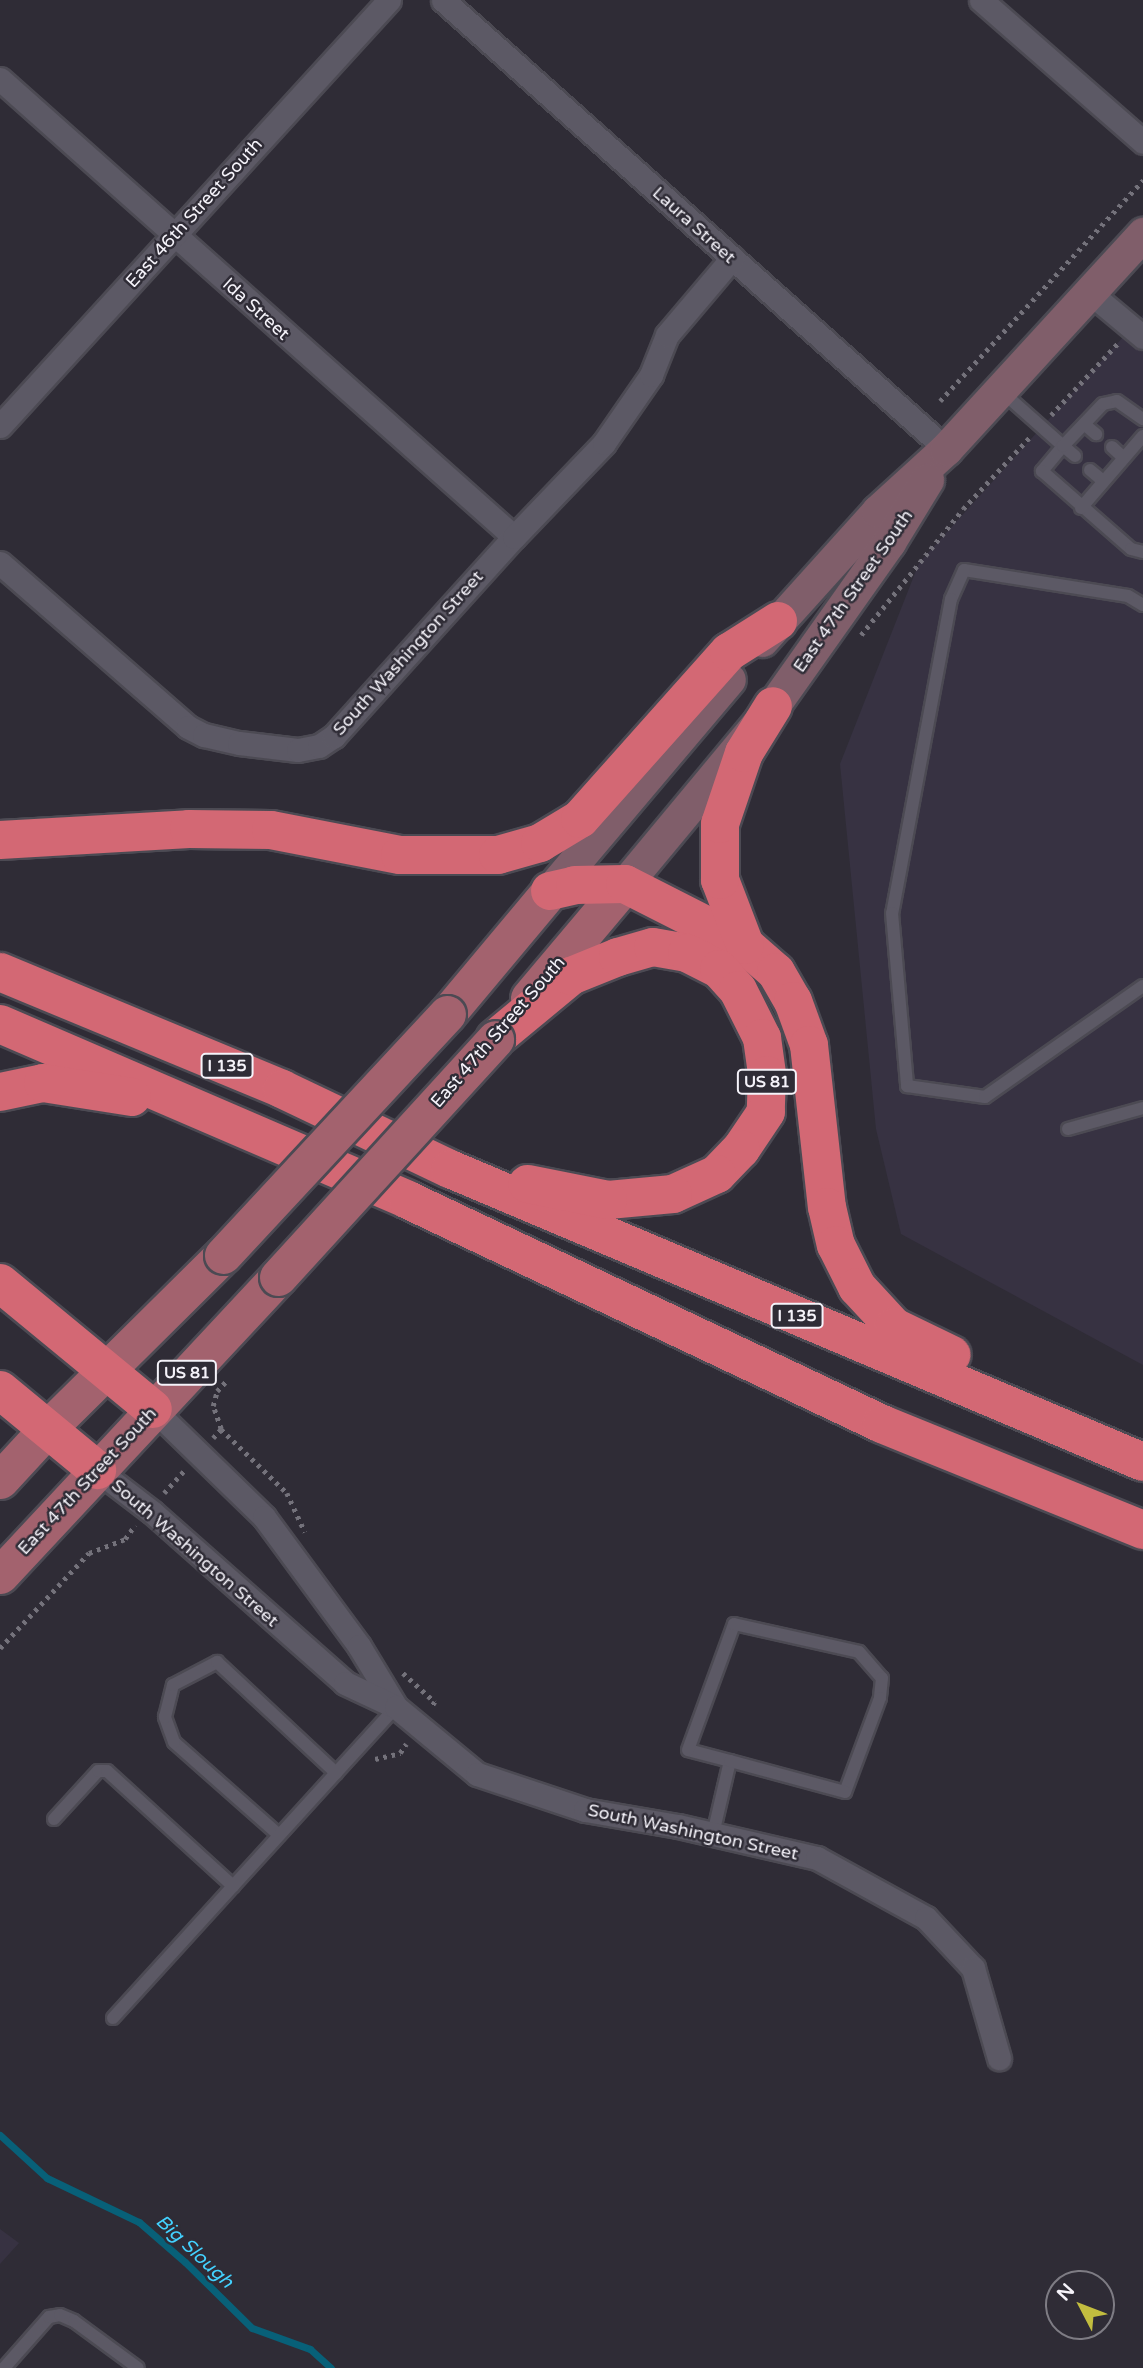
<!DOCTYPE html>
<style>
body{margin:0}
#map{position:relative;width:1143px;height:2368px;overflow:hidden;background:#2f2c36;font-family:"Varela Round",sans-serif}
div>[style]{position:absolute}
.built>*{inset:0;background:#373242}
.stream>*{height:7px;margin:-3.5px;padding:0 3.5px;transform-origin:3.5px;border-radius:3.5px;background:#086078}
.path>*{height:4.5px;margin-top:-2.25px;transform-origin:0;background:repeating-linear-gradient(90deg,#74727b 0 3.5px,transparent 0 8.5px)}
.roads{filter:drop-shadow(2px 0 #4c4a53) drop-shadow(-2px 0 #4c4a53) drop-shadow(0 2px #4c4a53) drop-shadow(0 -2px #4c4a53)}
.service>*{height:12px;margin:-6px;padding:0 6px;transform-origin:6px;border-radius:6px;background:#5c5965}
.minor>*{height:23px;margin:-11.5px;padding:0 11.5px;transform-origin:11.5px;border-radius:11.5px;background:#5c5965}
.secondary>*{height:33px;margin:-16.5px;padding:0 16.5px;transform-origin:16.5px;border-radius:16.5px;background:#805e6a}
.primary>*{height:37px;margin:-18.5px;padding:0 18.5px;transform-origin:18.5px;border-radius:18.5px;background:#a3626e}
.motorway>*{height:38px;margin:-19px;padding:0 19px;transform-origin:19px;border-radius:19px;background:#d36874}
.bridges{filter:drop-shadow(2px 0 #4c4a53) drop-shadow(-2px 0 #4c4a53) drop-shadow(0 2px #4c4a53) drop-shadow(0 -2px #4c4a53)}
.primary-bridge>*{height:37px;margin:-18.5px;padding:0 18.5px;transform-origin:18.5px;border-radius:18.5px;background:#a3626e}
span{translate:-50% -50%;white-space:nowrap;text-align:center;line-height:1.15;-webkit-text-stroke:5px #2f2c36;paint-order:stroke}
.shield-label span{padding:2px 5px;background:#2f2c36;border:2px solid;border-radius:5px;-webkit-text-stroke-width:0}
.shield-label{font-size:16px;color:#f5f3fa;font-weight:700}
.street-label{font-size:18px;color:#f5f3fa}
.water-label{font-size:19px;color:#43d2ff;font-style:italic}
.north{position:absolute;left:1045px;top:2270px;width:70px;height:70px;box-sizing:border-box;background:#2f2c36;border:2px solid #7e7c84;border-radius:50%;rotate:312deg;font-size:19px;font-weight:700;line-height:28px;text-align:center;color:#f5f3fa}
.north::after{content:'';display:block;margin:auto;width:24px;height:32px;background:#c2bd3f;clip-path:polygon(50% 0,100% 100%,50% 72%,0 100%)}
</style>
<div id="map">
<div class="built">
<div style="clip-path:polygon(1143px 315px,1143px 1365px,901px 1234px,876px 1129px,840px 764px,919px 563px)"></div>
<div style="clip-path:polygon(0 2229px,19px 2243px,0 2264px)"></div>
</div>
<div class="stream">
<div style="left:0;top:2135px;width:64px;rotate:42.5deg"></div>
<div style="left:47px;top:2178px;width:102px;rotate:25.6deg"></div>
<div style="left:139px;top:2222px;width:61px;rotate:41deg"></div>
<div style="left:185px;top:2262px;width:94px;rotate:44.6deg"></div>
<div style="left:252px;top:2328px;width:62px;rotate:19.9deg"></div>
<div style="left:310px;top:2349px;width:28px;rotate:42deg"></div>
</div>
<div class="path">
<div style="left:940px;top:401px;width:300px;rotate:-47.4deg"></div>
<div style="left:1051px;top:415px;width:100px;rotate:-47deg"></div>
<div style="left:861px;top:635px;width:162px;rotate:-51deg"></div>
<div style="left:963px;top:509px;width:98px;rotate:-47.1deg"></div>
<div style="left:221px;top:1429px;width:92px;rotate:44.1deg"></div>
<div style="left:287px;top:1493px;width:43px;rotate:65.2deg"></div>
<div style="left:213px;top:1438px;width:12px;rotate:-48deg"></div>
<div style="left:221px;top:1429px;width:24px;rotate:-109deg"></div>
<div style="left:213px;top:1406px;width:16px;rotate:-75deg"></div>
<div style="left:217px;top:1391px;width:16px;rotate:-47deg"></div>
<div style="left:164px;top:1493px;width:30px;rotate:-48deg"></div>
<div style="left:0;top:1648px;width:130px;rotate:-46.9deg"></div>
<div style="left:89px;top:1553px;width:39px;rotate:-21deg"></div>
<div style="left:125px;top:1539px;width:17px;rotate:-54deg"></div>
<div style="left:403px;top:1673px;width:43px;rotate:42.2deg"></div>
<div style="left:435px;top:1702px;width:7px;rotate:124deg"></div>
<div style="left:375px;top:1759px;width:26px;rotate:-13deg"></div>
<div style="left:400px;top:1753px;width:11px;rotate:-56deg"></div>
</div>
<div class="roads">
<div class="service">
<div style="left:1000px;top:390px;width:84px;rotate:41.6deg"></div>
<div style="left:1063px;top:446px;width:33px;rotate:130deg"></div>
<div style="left:1042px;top:471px;width:118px;rotate:41.2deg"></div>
<div style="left:1131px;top:549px;width:12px;rotate:14deg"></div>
<div style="left:1084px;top:424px;width:16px;rotate:40deg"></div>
<div style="left:1112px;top:447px;width:16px;rotate:43deg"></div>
<div style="left:1075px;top:456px;width:16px;rotate:-140deg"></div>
<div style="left:1063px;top:446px;width:58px;rotate:-46.4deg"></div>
<div style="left:1103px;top:404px;width:14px;rotate:-12deg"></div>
<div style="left:1117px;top:401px;width:32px;rotate:35deg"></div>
<div style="left:1090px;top:470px;width:17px;rotate:40deg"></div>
<div style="left:1081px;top:508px;width:95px;rotate:-49.3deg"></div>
<div style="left:1143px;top:605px;width:17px;rotate:-149deg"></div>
<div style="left:1128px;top:596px;width:166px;rotate:-171deg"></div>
<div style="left:964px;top:570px;width:32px;rotate:114deg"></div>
<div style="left:951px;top:599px;width:319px;rotate:100.6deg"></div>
<div style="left:892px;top:913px;width:174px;rotate:85deg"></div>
<div style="left:907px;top:1086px;width:79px;rotate:8deg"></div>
<div style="left:985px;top:1097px;width:193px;rotate:-35.1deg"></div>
<div style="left:1068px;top:1129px;width:78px;rotate:-15.6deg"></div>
<div style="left:54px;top:1819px;width:65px;rotate:-47.5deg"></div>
<div style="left:98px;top:1771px;width:9px"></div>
<div style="left:107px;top:1771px;width:171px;rotate:42.4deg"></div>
<div style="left:713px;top:1834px;width:75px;rotate:-76.9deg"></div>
<div style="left:730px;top:1761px;width:43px;rotate:-165.3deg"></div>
<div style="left:688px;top:1750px;width:134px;rotate:-69.9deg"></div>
<div style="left:734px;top:1624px;width:128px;rotate:12.6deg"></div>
<div style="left:859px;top:1652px;width:35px;rotate:49deg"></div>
<div style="left:882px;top:1678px;width:20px;rotate:96deg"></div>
<div style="left:880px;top:1698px;width:100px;rotate:110.4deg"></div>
<div style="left:845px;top:1792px;width:119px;rotate:-164.9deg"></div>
<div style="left:279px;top:1835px;width:140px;rotate:-138.5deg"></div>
<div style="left:174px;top:1742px;width:27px;rotate:-110deg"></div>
<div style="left:165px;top:1717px;width:33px;rotate:-76deg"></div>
<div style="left:173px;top:1685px;width:50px;rotate:-27.6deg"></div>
<div style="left:217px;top:1662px;width:163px;rotate:43deg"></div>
<div style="left:113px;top:2018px;width:420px;rotate:-47.7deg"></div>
<div style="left:4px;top:2368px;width:68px;rotate:-48.6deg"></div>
<div style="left:49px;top:2317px;width:11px;rotate:-10deg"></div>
<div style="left:60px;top:2315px;width:15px;rotate:23deg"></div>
<div style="left:74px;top:2321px;width:79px;rotate:36.3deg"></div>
</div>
<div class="minor">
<div style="left:443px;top:0;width:674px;rotate:41.75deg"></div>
<div style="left:981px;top:0;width:215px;rotate:41.2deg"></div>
<div style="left:0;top:79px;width:688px;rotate:41.7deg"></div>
<div style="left:1089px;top:292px;width:70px;rotate:39.8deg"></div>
<div style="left:0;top:426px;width:577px;rotate:-47.6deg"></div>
<div style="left:0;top:563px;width:249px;rotate:41.1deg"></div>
<div style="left:188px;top:727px;width:18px;rotate:27deg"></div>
<div style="left:204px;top:735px;width:36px;rotate:13deg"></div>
<div style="left:239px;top:743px;width:59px;rotate:6.8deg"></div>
<div style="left:298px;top:750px;width:21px;rotate:-11deg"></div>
<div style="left:319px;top:746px;width:18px;rotate:-34deg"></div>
<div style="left:334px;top:736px;width:268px;rotate:-47.9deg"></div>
<div style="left:514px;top:537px;width:130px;rotate:-46.2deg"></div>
<div style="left:604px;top:443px;width:83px;rotate:-55.3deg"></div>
<div style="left:651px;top:375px;width:43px;rotate:-68.2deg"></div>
<div style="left:667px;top:335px;width:101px;rotate:-49.8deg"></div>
<div style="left:153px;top:1409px;width:155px;rotate:44.2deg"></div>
<div style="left:264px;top:1517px;width:160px;rotate:53.6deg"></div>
<div style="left:359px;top:1646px;width:71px;rotate:58.8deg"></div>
<div style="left:97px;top:1470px;width:69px;rotate:37.4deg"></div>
<div style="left:152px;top:1512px;width:258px;rotate:41.5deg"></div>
<div style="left:345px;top:1683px;width:56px;rotate:25.2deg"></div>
<div style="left:396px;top:1707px;width:105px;rotate:39.6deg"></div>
<div style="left:477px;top:1774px;width:114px;rotate:18.4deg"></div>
<div style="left:585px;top:1810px;width:94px;rotate:9.8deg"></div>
<div style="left:678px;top:1826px;width:143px;rotate:13deg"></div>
<div style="left:817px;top:1858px;width:124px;rotate:28.8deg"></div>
<div style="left:926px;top:1918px;width:69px;rotate:46.8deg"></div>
<div style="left:973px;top:1968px;width:94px;rotate:73.9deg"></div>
</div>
<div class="secondary">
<div style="left:762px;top:640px;width:173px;rotate:-48deg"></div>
<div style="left:878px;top:511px;width:92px;rotate:-42.4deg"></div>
<div style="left:946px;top:449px;width:292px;rotate:-47.5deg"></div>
<div style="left:625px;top:884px;width:231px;rotate:-50.3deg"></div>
<div style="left:773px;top:706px;width:201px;rotate:-54.7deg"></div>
<div style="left:889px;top:542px;width:73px;rotate:-58.5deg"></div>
<div style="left:550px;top:891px;width:277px;rotate:-49.8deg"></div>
</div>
<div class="primary">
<div style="left:529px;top:998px;width:149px;rotate:-49.9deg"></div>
<div style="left:447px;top:1014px;width:160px;rotate:-50.1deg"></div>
<div style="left:0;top:1480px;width:71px;rotate:-47.3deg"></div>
<div style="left:48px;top:1428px;width:246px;rotate:-44.7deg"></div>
<div style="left:0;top:1575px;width:408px;rotate:-47deg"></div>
</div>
<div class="motorway">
<div style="left:0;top:840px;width:189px;rotate:-3.3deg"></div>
<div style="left:189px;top:829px;width:82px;rotate:0.7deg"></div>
<div style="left:271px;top:830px;width:131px;rotate:11deg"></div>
<div style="left:400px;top:855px;width:98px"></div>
<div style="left:498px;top:855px;width:44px;rotate:-15.9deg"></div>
<div style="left:540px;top:843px;width:47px;rotate:-31deg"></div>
<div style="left:580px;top:819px;width:224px;rotate:-48.3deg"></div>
<div style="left:729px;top:652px;width:58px;rotate:-32.3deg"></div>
<div style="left:550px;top:891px;width:26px;rotate:-13deg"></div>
<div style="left:575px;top:885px;width:50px;rotate:-1.1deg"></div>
<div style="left:625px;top:884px;width:135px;rotate:26.9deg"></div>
<div style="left:745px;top:945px;width:41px;rotate:41.1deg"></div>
<div style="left:776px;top:972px;width:34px;rotate:60deg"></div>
<div style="left:793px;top:1001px;width:47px;rotate:70deg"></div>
<div style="left:809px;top:1045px;width:163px;rotate:83.7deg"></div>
<div style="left:827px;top:1207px;width:39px;rotate:77deg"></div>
<div style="left:836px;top:1245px;width:47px;rotate:63.4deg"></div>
<div style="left:857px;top:1287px;width:54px;rotate:47.2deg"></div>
<div style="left:894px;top:1327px;width:64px;rotate:25.8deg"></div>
<div style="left:745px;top:945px;width:70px;rotate:-111deg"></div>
<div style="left:720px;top:880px;width:56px;rotate:-90deg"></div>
<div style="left:720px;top:824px;width:75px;rotate:-71.3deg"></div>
<div style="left:744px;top:753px;width:55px;rotate:-58.3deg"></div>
<div style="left:0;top:972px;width:305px;rotate:22.5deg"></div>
<div style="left:282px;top:1089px;width:186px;rotate:25.5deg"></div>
<div style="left:450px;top:1169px;width:752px;rotate:22.92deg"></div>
<div style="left:0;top:1024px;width:444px;rotate:23.3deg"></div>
<div style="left:408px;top:1200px;width:524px;rotate:25.29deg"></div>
<div style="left:882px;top:1424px;width:282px;rotate:22.1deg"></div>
<div style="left:495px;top:1039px;width:99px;rotate:-39.7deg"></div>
<div style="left:571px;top:976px;width:51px;rotate:-22deg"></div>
<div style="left:618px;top:957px;width:36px;rotate:-16deg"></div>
<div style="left:653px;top:947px;width:35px;rotate:10deg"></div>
<div style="left:687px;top:953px;width:36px;rotate:27deg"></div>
<div style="left:719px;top:969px;width:28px;rotate:48deg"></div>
<div style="left:738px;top:990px;width:54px;rotate:63.4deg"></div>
<div style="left:762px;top:1038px;width:37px;rotate:82deg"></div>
<div style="left:767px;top:1075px;width:37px;rotate:92deg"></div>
<div style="left:766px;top:1112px;width:45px;rotate:124deg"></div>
<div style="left:741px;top:1149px;width:35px;rotate:134deg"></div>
<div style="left:717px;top:1174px;width:48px;rotate:155.6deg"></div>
<div style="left:673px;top:1194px;width:65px;rotate:174.7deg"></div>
<div style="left:608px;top:1200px;width:82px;rotate:-168.7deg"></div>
<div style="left:0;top:1092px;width:44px;rotate:-11.8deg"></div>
<div style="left:43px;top:1083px;width:90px;rotate:8.9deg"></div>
<div style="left:0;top:1283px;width:198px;rotate:39.5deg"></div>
<div style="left:0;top:1390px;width:126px;rotate:39.5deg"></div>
</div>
</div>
<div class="bridges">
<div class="primary-bridge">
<div style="left:223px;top:1255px;width:329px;rotate:-47.1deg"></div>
<div style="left:278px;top:1277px;width:322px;rotate:-47.6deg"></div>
</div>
</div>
<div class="shield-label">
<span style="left:227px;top:1066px">I 135</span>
<span style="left:767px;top:1082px">US 81</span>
<span style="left:797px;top:1316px">I 135</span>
<span style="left:187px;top:1373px">US 81</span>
</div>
<div class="street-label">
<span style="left:194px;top:213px;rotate:-48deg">East 46th Street South</span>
<span style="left:694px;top:225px;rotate:42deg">Laura Street</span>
<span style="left:256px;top:309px;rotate:42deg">Ida Street</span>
<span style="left:853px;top:591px;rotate:-55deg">East 47th Street South</span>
<span style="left:408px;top:653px;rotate:-48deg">South Washington Street</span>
<span style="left:498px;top:1032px;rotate:-49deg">East 47th Street South</span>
<span style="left:87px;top:1481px;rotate:-47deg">East 47th Street South</span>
<span style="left:195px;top:1553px;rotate:41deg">South Washington Street</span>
<span style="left:693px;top:1832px;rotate:12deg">South Washington Street</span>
</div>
<div class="water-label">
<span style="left:194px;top:2252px;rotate:43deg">Big Slough</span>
</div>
<div class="north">N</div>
</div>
